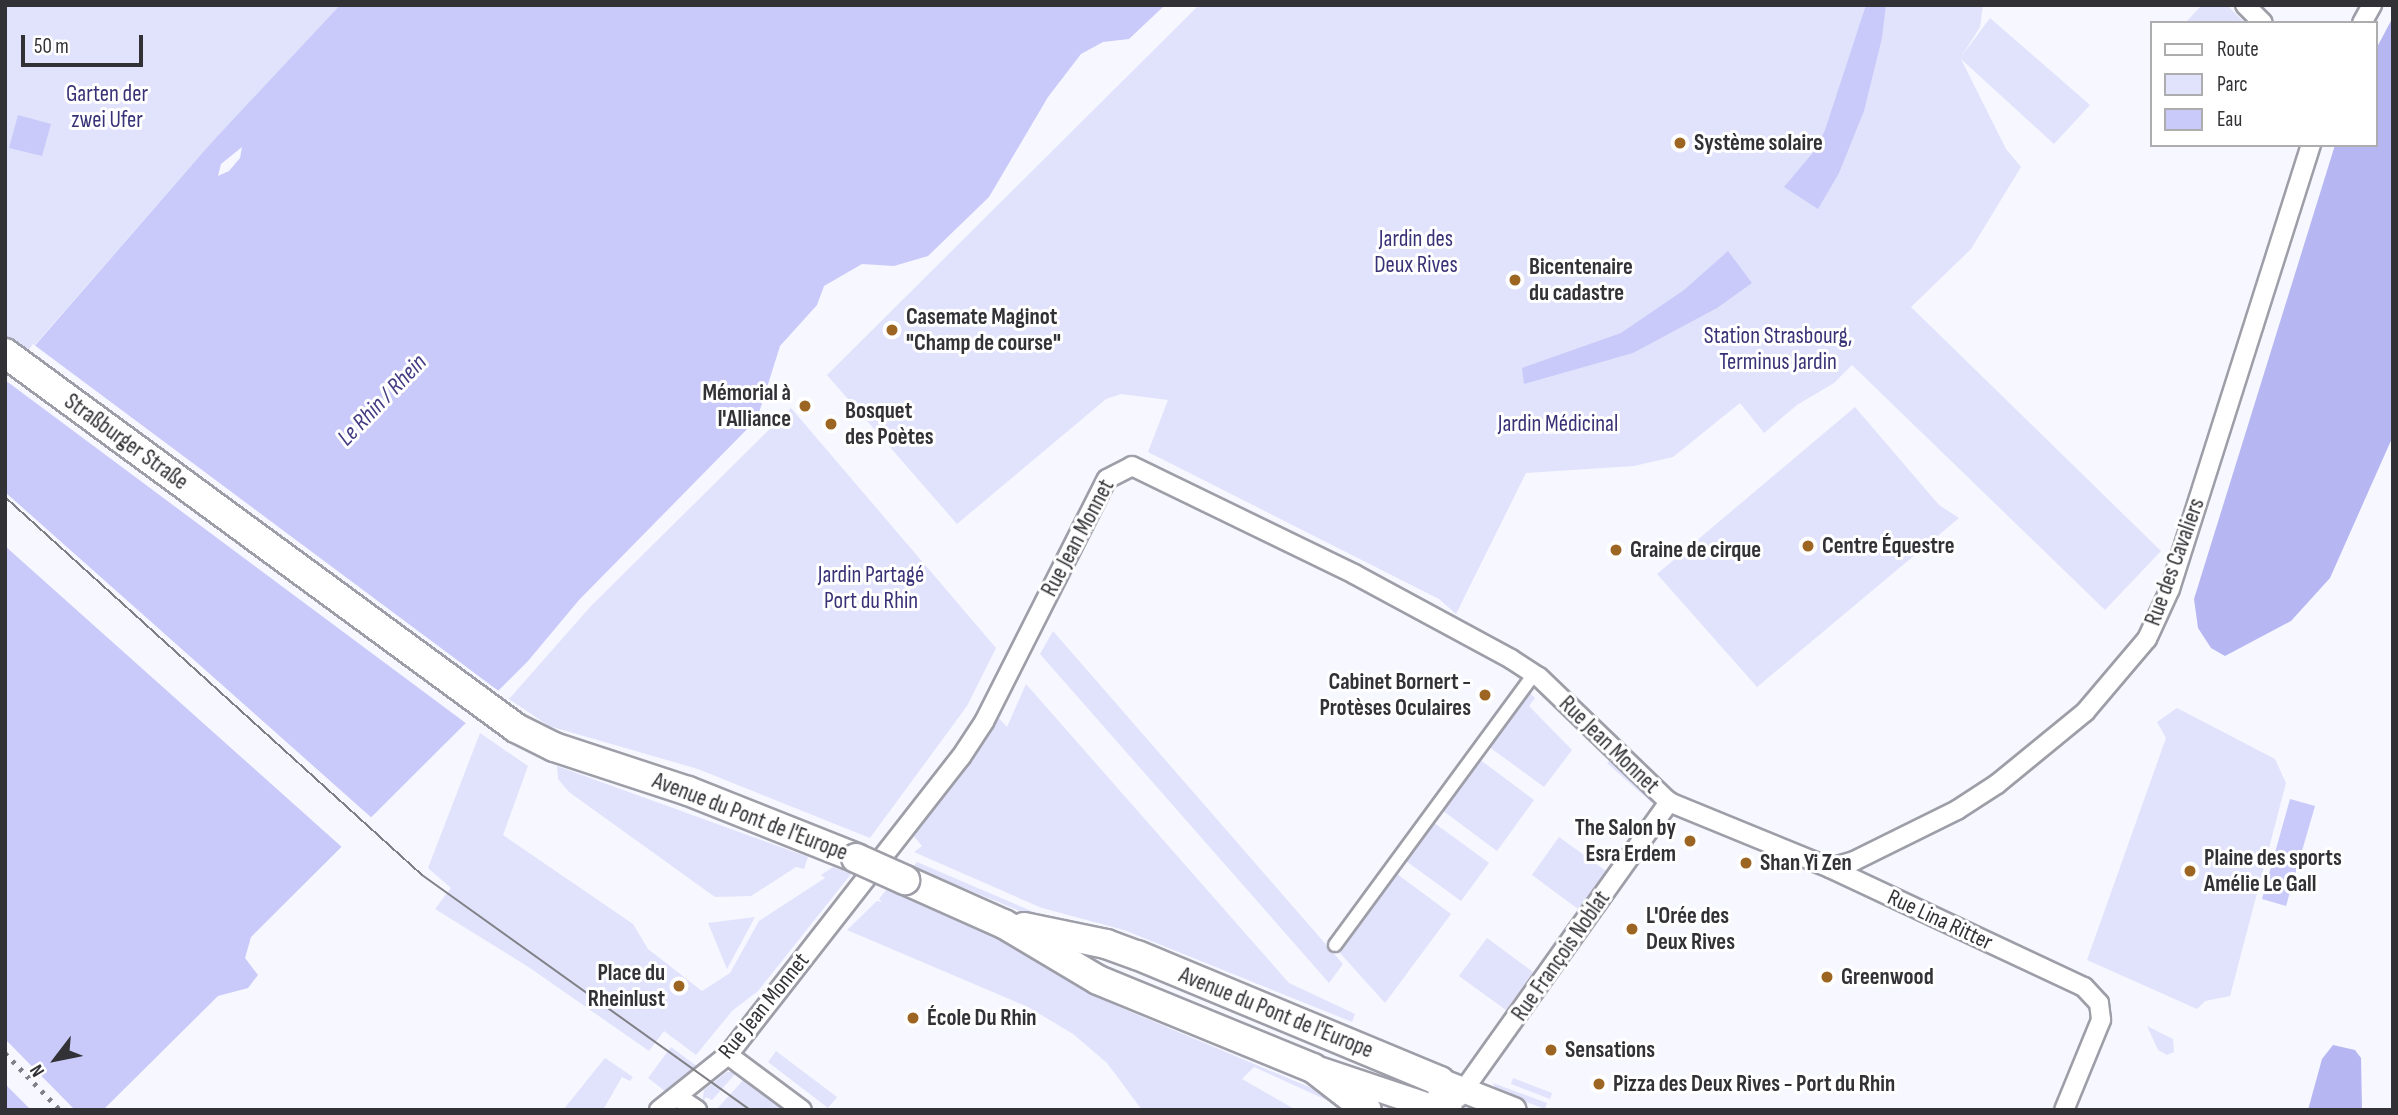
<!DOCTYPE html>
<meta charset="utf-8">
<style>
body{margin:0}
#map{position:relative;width:2398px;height:1115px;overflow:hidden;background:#f6f7ff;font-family:"Sofia Sans Condensed",sans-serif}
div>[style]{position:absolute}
.green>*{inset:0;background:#e1e3fc}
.forest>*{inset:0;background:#b6b6f2}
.water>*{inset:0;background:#c9cafa}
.pier>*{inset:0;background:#f6f7ff}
.roads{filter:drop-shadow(2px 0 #9e9ea8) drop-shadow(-2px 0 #9e9ea8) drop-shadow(0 2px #9e9ea8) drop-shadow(0 -2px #9e9ea8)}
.pedestrian>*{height:12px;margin:-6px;padding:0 6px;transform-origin:6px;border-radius:6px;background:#fff}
.minor>*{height:18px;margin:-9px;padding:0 9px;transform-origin:9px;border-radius:9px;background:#fff}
.secondary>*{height:24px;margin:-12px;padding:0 12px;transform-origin:12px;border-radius:12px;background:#fff}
.primary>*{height:28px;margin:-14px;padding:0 14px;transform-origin:14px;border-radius:14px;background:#fff}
.tram>*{height:2px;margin:-1px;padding:0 1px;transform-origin:1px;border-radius:1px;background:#808186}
.rail>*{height:5px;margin-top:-2.5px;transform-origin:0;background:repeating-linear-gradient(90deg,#808186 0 3.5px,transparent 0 10.5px)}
.bridges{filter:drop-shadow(2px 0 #9e9ea8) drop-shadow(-2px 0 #9e9ea8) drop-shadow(0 2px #9e9ea8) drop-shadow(0 -2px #9e9ea8)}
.primary-bridge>*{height:28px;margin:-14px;padding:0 14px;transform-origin:14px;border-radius:14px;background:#fff}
.dots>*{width:19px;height:19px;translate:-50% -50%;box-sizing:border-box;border:4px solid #fff;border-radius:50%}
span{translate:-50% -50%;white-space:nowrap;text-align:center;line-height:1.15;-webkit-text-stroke:6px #fff;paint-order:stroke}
.park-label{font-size:23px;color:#383276}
.poi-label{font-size:23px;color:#323236;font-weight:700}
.left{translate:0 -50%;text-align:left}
.right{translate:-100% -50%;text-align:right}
.street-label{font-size:23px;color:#323236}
.water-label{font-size:24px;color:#423c82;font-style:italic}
.frame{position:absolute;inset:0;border:7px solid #323236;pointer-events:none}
.legend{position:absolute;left:2150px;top:21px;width:228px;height:126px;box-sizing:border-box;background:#fff;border:2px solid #adadaf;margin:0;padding:9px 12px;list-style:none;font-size:21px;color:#323236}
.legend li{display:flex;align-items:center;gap:14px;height:35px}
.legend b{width:35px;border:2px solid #adadaf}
.north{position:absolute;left:21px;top:1024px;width:70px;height:70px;-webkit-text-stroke:5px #fff;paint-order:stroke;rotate:238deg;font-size:19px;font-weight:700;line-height:28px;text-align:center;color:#323236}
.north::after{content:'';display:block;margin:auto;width:24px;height:32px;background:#323236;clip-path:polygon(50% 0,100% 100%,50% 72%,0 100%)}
.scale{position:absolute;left:21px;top:35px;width:122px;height:32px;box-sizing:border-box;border:4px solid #323236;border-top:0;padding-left:9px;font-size:21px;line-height:24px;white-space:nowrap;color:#323236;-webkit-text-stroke:5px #fff;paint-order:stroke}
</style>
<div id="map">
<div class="green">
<div style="clip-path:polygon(5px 5px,340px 5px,211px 143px,5px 379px)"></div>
<div style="clip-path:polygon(1199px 5px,1983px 5px,1980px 27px,1961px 57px,1990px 18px,2090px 105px,2054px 144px,1961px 59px,2006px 149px,2021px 167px,1971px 249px,1911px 307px,2161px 551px,2105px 610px,1852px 365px,1834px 383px,1797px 405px,1764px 433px,1740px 403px,1673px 457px,1634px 466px,1526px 473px,1456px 614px,1439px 599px,1148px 452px,1168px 400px,1121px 394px,1106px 399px,957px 524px,827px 375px)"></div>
<div style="clip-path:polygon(2202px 5px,2227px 5px,2245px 23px,2185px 23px)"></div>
<div style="clip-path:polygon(1855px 407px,1939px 505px,1959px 518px,1757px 687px,1657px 574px)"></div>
<div style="clip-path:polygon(791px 408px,996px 648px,967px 706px,870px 838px,698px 769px,549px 726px,509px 699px,591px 606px)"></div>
<div style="clip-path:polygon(1053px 631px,1343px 964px,1329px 983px,1040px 654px)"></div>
<div style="clip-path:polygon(1026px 684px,1289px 983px,1355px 1014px,1352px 1022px,1124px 930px,1042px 908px,914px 852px,922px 846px,912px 834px,996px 715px,1007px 727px)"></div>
<div style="clip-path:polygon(1527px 690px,1535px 698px,1529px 706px,1572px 750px,1544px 787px,1488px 746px)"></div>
<div style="clip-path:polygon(2177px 708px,2275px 759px,2286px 783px,2230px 996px,2205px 1001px,2197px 1009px,2087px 960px,2166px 738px,2157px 722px)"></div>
<div style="clip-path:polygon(480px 733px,528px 766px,503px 835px,633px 924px,648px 949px,702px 991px,730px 973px,759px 921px,825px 878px,821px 875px,833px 867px,851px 874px,758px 991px,732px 1011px,696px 1055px,664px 1031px,649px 1051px,530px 968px,435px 909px,451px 888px,428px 868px)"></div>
<div style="clip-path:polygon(1613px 757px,1645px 790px,1652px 803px,1607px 763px)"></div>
<div style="clip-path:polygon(1479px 759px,1534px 800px,1497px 851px,1442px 810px)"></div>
<div style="clip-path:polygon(557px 766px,808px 857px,804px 869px,796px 867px,751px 896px,715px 897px,569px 792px,558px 779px)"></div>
<div style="clip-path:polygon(1433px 822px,1489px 863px,1461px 901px,1406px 861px)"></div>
<div style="clip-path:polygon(1559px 837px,1606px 871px,1578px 909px,1532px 875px)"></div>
<div style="clip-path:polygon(917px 862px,1050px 919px,1049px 923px,913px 867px)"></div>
<div style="clip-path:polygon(1397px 874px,1451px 914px,1385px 1003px,1340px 953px)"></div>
<div style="clip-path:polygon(887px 889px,1046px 959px,1119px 1007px,1335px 1098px,1333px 1103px,1254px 1067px,1242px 1079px,1296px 1110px,1142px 1110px,1107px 1063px,1073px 1034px,1028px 1007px,847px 930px,877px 901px,882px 902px,879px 899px)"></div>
<div style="clip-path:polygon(755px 917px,727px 969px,708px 923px)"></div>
<div style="clip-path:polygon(1487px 938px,1533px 972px,1506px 1010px,1459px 976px)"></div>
<div style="clip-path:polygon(2147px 1026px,2173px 1039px,2174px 1052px,2167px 1055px,2158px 1050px)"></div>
<div style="clip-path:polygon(671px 1047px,698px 1067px,665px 1091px,648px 1078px)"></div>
<div style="clip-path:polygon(776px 1051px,837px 1097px,828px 1108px,768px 1062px)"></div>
<div style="clip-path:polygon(605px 1058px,633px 1077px,630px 1081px,622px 1077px,603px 1110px,563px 1110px)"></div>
<div style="clip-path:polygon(727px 1072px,737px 1072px,712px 1100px,706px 1097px,702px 1103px,704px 1090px)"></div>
<div style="clip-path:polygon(745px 1078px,791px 1110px,716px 1110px)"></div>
<div style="clip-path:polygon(1513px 1078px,1552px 1093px,1550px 1099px,1511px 1084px)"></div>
<div style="clip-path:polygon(1493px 1083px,1547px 1103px,1545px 1109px,1497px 1091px)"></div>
</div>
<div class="forest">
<div style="clip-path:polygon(2393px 17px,2393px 436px,2330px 578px,2291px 621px,2225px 656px,2211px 648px,2198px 628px,2194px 599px,2335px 145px,2375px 145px,2375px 51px)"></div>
<div style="clip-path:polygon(2333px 1045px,2355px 1050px,2361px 1058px,2362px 1110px,2308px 1110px,2322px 1059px)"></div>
</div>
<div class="water">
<div style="clip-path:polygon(340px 5px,1165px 5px,1129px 39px,1103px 42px,1081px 54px,1048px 97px,989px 197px,928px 256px,894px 266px,862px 264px,824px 286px,817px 305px,780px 346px,757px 419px,579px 600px,528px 661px,251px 937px,245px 958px,258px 975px,248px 988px,218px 996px,103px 1110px,5px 1110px,5px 380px,211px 143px)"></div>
<div style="clip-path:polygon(1866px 5px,1886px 5px,1882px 38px,1864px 111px,1839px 173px,1818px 209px,1784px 187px,1816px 149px,1825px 130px)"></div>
<div style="clip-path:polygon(18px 115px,51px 124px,42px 156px,9px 148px)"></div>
<div style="clip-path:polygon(1728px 251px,1752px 283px,1717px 308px,1633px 353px,1524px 384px,1522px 368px,1621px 333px,1684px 290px)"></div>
<div style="clip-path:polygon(2290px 799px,2315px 806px,2286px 906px,2262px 899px)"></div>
</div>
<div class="pier">
<div style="clip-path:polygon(242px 147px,240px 158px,229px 171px,218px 176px,221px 164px)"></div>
<div style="clip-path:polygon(33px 344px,500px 692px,467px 724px,5px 380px)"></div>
<div style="clip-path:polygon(5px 492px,373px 819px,344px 849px,5px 546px)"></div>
<div style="clip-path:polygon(5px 1039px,75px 1110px,31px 1110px,5px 1084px)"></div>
</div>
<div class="roads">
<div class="pedestrian">
<div style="left:1335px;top:945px;width:336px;rotate:-53.7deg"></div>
</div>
<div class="minor">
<div style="left:2245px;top:5px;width:25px;rotate:45deg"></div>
<div style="left:2362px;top:23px;width:21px;rotate:-61deg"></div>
<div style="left:1830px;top:868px;width:25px;rotate:-16deg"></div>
<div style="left:1854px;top:861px;width:115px;rotate:-26.3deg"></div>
<div style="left:1957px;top:810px;width:48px;rotate:-33deg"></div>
<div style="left:1997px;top:784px;width:114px;rotate:-39.3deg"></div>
<div style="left:2085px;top:712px;width:96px;rotate:-49.7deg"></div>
<div style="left:2147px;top:639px;width:55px;rotate:-65.3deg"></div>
<div style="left:2170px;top:589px;width:466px;rotate:-72.4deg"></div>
<div style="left:728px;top:1055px;width:92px;rotate:36.6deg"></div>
<div style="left:679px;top:1098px;width:22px;rotate:34deg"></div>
<div style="left:1458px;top:1098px;width:364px;rotate:-54.5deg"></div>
<div style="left:659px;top:1110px;width:88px;rotate:-38.6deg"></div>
<div style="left:728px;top:1055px;width:378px;rotate:-52deg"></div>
<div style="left:961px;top:757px;width:42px;rotate:-56.7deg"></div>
<div style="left:984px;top:722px;width:272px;rotate:-63.2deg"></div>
<div style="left:1107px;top:479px;width:28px;rotate:-27deg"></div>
<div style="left:1132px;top:466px;width:247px;rotate:25.9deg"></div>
<div style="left:1354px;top:574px;width:179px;rotate:28.4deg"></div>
<div style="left:1511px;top:659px;width:33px;rotate:33deg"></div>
<div style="left:1539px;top:677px;width:180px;rotate:43.9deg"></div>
<div style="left:1669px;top:802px;width:174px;rotate:22.3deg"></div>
<div style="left:1830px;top:868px;width:280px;rotate:25.1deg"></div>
<div style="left:2084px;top:987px;width:22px;rotate:47deg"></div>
<div style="left:2099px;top:1003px;width:17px;rotate:83deg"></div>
<div style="left:2101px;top:1020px;width:97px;rotate:112.3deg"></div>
</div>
<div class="secondary">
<div style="left:1321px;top:1070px;width:126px;rotate:18.4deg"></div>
<div style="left:1440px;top:1081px;width:79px;rotate:21.4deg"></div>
</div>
<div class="primary">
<div style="left:5px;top:353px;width:634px;rotate:36.27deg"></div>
<div style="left:516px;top:728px;width:42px;rotate:26.6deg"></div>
<div style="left:554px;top:747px;width:141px;rotate:18.2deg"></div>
<div style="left:688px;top:791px;width:181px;rotate:21.7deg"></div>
<div style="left:905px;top:880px;width:108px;rotate:24deg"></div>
<div style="left:1004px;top:924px;width:109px;rotate:30.8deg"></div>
<div style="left:1098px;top:980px;width:232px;rotate:22.3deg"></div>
<div style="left:1313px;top:1068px;width:68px;rotate:37.9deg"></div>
<div style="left:1024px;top:927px;width:84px;rotate:11.7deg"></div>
<div style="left:1106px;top:944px;width:33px;rotate:20deg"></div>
<div style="left:1137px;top:955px;width:328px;rotate:22.6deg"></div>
<div style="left:1440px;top:1081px;width:30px;rotate:75deg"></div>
</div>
</div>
<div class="tram">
<div style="left:5px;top:497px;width:563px;rotate:42.19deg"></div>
<div style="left:422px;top:875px;width:403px;rotate:35.6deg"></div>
</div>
<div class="rail">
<div style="left:5px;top:1053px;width:79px;rotate:46deg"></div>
</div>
<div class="bridges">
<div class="primary-bridge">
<div style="left:856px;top:858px;width:54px;rotate:24.2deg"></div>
</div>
</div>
<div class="dots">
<div style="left:1680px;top:143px;background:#9d6522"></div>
<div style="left:1515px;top:280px;background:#9d6522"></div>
<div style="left:892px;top:330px;background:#9d6522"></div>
<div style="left:805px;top:406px;background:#9d6522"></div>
<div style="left:831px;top:424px;background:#9d6522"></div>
<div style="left:1808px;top:546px;background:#9d6522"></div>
<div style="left:1616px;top:550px;background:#9d6522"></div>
<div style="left:1485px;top:695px;background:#9d6522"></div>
<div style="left:1690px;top:841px;background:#9d6522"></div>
<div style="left:1746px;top:863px;background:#9d6522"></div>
<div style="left:2190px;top:871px;background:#9d6522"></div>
<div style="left:1632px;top:929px;background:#9d6522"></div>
<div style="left:1827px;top:977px;background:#9d6522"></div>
<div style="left:679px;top:986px;background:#9d6522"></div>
<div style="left:913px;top:1018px;background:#9d6522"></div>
<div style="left:1551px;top:1050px;background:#9d6522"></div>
<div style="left:1599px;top:1084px;background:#9d6522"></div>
</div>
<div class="park-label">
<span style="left:107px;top:107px">Garten der<br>zwei Ufer</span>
<span style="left:1416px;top:252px">Jardin des<br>Deux Rives</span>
<span style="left:1778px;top:349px">Station Strasbourg,<br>Terminus Jardin</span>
<span style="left:1558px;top:424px">Jardin Médicinal</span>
<span style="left:871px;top:588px">Jardin Partagé<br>Port du Rhin</span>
</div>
<div class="poi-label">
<span class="left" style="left:1694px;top:143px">Système solaire</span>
<span class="left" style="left:1529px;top:280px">Bicentenaire<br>du cadastre</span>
<span class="left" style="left:906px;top:330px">Casemate Maginot<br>"Champ de course"</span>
<span class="right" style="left:791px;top:406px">Mémorial à<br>l'Alliance</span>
<span class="left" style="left:845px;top:424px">Bosquet<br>des Poètes</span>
<span class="left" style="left:1822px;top:546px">Centre Équestre</span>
<span class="left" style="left:1630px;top:550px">Graine de cirque</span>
<span class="right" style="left:1471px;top:695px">Cabinet Bornert -<br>Protèses Oculaires</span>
<span class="right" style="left:1676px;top:841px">The Salon by<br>Esra Erdem</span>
<span class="left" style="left:2204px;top:871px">Plaine des sports<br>Amélie Le Gall</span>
<span class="left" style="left:1760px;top:863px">Shan Yi Zen</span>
<span class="left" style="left:1646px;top:929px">L'Orée des<br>Deux Rives</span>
<span class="right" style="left:665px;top:986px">Place du<br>Rheinlust</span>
<span class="left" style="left:1841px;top:977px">Greenwood</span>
<span class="left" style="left:927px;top:1018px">École Du Rhin</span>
<span class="left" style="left:1565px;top:1050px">Sensations</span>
<span class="left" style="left:1613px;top:1084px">Pizza des Deux Rives - Port du Rhin</span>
</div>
<div class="street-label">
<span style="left:126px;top:442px;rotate:36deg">Straßburger Straße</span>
<span style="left:1078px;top:538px;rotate:-62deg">Rue Jean Monnet</span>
<span style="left:2175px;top:562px;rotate:-70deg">Rue des Cavaliers</span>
<span style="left:1609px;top:745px;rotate:44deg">Rue Jean Monnet</span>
<span style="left:750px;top:817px;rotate:21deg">Avenue du Pont de l'Europe</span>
<span style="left:1940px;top:920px;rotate:25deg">Rue Lina Ritter</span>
<span style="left:1561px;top:956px;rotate:-55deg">Rue François Noblat</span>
<span style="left:764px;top:1006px;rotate:-51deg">Rue Jean Monnet</span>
<span style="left:1276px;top:1013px;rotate:22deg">Avenue du Pont de l'Europe</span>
</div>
<div class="water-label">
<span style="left:382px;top:400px;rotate:-46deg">Le Rhin / Rhein</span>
</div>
<div class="frame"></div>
<ul class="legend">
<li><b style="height:9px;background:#fff"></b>Route</li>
<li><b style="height:19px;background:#e1e3fc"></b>Parc</li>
<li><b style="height:19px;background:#c9cafa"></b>Eau</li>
</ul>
<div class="north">N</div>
<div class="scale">50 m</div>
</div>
